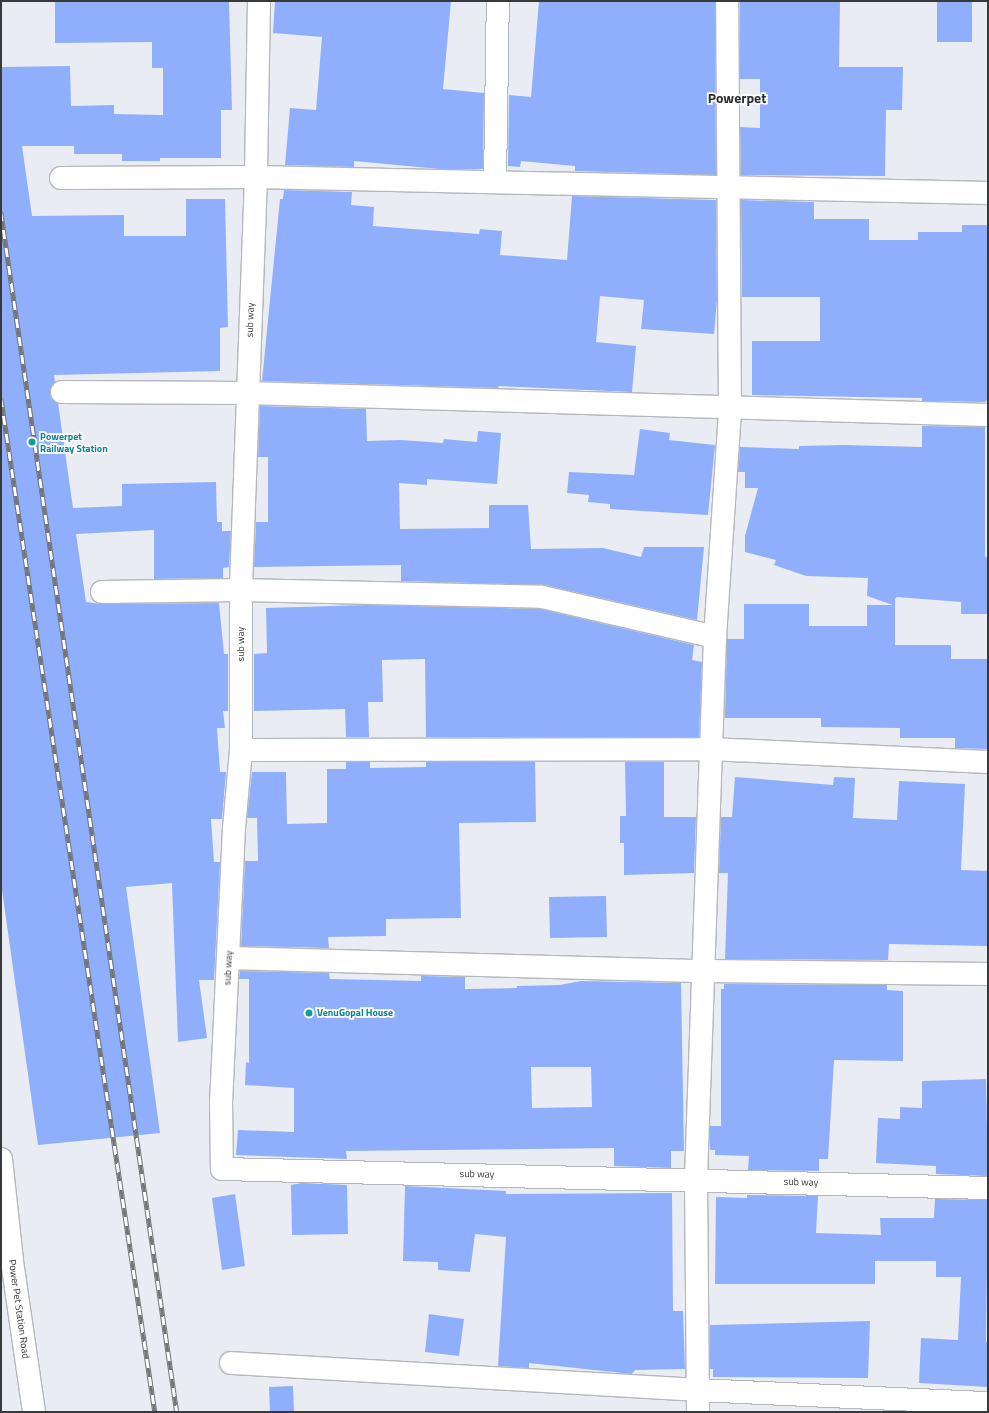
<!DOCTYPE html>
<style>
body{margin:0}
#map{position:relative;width:989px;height:1413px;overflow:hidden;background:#e9ecf2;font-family:"Titillium Web",sans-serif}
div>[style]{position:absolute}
.building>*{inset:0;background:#8faffc}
.roads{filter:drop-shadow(1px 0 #b4b7bc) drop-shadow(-1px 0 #b4b7bc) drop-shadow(0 1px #b4b7bc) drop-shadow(0 -1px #b4b7bc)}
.minor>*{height:22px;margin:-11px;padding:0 11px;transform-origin:11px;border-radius:11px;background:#fff}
.rail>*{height:4.5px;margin-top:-2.25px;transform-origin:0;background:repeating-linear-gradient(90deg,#fff 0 9px,#737578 0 18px);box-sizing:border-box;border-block:1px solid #737578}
.dots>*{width:11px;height:11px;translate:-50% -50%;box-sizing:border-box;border:2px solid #fff;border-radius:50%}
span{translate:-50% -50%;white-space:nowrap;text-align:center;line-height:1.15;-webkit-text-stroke:3.5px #fff;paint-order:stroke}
.street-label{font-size:10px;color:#38393b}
.culture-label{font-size:10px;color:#0d838f;font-weight:700}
.left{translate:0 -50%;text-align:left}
.district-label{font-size:14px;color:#2c2e32;font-weight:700}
.frame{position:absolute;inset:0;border:2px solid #38393b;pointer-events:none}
</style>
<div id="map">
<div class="building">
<div style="clip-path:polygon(55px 1px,229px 1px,232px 110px,221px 110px,221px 158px,160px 158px,160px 161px,122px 161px,122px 154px,74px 154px,74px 146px,22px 146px,32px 216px,124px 215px,124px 236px,186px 236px,186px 199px,225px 199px,228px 327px,220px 328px,220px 371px,54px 375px,55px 382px,50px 392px,51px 398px,58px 403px,73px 508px,122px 506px,122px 484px,216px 482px,217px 522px,222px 522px,222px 531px,231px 531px,229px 567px,223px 568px,223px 578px,154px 579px,154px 530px,76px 534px,86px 602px,102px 604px,219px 603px,224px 654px,228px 654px,228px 711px,223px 711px,225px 728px,217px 728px,220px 772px,226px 772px,222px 819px,211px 819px,214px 862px,220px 862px,214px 980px,199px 980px,207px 1038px,178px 1042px,172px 883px,126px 887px,160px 1133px,38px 1145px,1px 883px,1px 67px,70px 66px,71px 106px,114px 105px,114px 114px,163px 115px,163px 68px,152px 68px,152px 42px,55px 43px)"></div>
<div style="clip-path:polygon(275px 1px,451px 1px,443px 89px,484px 93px,483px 169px,440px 169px,354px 161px,354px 167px,285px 165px,290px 108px,316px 110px,322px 37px,273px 33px)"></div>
<div style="clip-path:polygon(539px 1px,715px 1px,716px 175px,575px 171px,575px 166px,521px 161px,520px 167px,508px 166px,509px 95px,531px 97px)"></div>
<div style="clip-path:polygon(740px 1px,840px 1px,839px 67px,903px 67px,902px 110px,886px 110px,885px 176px,741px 175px,740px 127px,760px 128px,760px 79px,740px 79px)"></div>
<div style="clip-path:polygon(937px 1px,972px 1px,972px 42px,937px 42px)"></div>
<div style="clip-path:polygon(284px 190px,352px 192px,351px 205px,374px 207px,373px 226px,479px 234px,480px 229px,502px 231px,500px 255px,567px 260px,572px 196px,716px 200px,717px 300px,714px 334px,641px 329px,644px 300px,600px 296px,596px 342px,636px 346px,632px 392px,499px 386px,498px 388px,262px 381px,280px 199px,283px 199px)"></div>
<div style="clip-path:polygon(741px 200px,814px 202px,814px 219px,869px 219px,869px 240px,918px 240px,918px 232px,962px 232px,962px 225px,988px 225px,988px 399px,985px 402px,922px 401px,922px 398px,752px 395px,752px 341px,820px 341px,820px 297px,742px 297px)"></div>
<div style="clip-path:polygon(260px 406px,366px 409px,367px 441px,401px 440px,443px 443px,444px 439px,477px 442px,478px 431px,501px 433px,497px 484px,427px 479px,427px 485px,399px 483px,400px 529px,489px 528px,489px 505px,528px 505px,531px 549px,603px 548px,641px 557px,644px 547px,704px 547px,697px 620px,545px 585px,401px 581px,401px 565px,254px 567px,256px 522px,268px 522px,268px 457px,258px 457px)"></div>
<div style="clip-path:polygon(922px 426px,985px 427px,985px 557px,988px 557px,988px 614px,961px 614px,961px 602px,897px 597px,895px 599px,895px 645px,951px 645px,951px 659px,988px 659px,988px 749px,955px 748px,955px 738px,900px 738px,900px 728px,821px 727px,821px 718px,725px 718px,727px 639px,744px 639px,744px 604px,809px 604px,809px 626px,867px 626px,867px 605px,893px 605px,867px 596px,868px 578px,806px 576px,774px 565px,776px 560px,745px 552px,745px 536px,758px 488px,745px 488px,745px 472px,738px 472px,740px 447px,799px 449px,799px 446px,844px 445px,922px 447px)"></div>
<div style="clip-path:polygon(640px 429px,670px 433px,669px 440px,715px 445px,708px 515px,610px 509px,610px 504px,588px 502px,589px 495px,567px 493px,569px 472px,634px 475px)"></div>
<div style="clip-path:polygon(366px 605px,540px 609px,694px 645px,692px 660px,702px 662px,699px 737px,426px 737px,425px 659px,382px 660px,383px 702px,368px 702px,369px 737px,346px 737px,345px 709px,254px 711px,254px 654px,267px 653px,266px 608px)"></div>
<div style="clip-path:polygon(346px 762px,370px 762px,370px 768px,426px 767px,426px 762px,535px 762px,536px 822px,459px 823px,461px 918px,386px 919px,386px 936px,328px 937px,329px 948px,241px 946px,245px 861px,258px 861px,257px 818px,247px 818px,252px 772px,286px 772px,287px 824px,327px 823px,327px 769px,346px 769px)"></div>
<div style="clip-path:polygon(625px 762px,664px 762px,664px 817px,696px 817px,694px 873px,624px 875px,624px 843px,620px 843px,620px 816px,626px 816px)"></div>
<div style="clip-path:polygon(735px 777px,833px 785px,834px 777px,855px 778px,853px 818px,897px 820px,899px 781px,965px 784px,961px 870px,988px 871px,988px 946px,889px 944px,888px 960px,725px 959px,728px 873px,719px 873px,721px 817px,732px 817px)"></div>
<div style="clip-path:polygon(606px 896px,607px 937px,550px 938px,549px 897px)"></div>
<div style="clip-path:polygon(evenodd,240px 971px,329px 973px,330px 979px,421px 981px,421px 976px,465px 977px,465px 989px,517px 988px,517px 986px,560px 985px,581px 981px,681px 983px,684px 1151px,671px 1151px,671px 1168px,614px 1166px,614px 1148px,346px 1151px,347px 1159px,236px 1155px,238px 1130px,294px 1132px,294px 1088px,245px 1085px,246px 1062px,249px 1063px,249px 979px,239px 979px,240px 971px,531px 1067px,591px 1067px,592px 1107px,532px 1108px,531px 1067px)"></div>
<div style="clip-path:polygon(724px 984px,887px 985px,887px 990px,903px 991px,903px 1061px,834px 1060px,828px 1159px,819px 1159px,819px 1171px,748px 1170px,749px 1156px,715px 1155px,715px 1150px,710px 1150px,710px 1126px,721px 1126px,721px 989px,724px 989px)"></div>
<div style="clip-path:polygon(986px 1079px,988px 1176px,936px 1174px,936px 1166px,876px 1163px,878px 1118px,900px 1119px,900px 1107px,922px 1108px,922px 1081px)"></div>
<div style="clip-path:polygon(302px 1183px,347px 1185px,348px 1234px,292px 1235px,291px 1185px)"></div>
<div style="clip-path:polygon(405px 1186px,506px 1191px,506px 1194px,672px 1193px,673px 1311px,683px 1311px,685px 1369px,635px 1370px,632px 1374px,529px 1363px,529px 1368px,498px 1366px,506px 1237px,475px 1234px,470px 1272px,438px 1270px,438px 1262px,403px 1261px)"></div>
<div style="clip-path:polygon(235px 1194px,245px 1266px,222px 1270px,212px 1198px)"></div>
<div style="clip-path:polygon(747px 1195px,818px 1196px,816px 1233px,881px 1235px,880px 1218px,934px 1218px,935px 1199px,988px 1200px,986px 1342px,988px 1342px,988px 1387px,919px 1383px,921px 1338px,958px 1340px,961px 1277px,936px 1277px,936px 1261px,875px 1261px,875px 1284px,715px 1284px,716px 1197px,747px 1198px)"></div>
<div style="clip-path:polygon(429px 1314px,464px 1319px,459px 1356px,425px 1352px)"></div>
<div style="clip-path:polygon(870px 1321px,868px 1378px,713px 1377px,713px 1369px,710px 1369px,710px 1325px)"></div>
<div style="clip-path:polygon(293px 1386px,294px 1412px,270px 1412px,269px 1387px)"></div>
</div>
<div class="roads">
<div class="minor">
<div style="left:259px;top:1px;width:176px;rotate:91deg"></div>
<div style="left:256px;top:177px;width:413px;rotate:92.1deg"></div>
<div style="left:241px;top:590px;width:160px;rotate:90deg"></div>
<div style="left:241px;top:750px;width:78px;rotate:95.1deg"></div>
<div style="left:234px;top:828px;width:273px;rotate:92.7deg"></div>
<div style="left:221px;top:1101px;width:68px;rotate:89.2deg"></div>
<div style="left:222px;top:1169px;width:766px;rotate:1.42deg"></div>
<div style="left:61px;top:178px;width:195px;rotate:-0.3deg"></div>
<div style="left:256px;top:177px;width:732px;rotate:1.25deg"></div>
<div style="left:495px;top:182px;width:181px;rotate:-89.1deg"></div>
<div style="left:62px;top:392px;width:185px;rotate:0.3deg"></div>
<div style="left:247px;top:393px;width:741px;rotate:1.7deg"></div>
<div style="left:102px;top:592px;width:139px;rotate:-0.8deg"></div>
<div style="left:241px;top:590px;width:301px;rotate:1.3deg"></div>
<div style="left:542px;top:597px;width:178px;rotate:13deg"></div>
<div style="left:715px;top:637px;width:112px;rotate:92deg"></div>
<div style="left:711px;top:749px;width:277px;rotate:2.7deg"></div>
<div style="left:715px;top:637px;width:228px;rotate:-86.2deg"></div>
<div style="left:730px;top:409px;width:408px;rotate:-90.4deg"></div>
<div style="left:241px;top:750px;width:470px;rotate:-0.1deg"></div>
<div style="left:711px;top:749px;width:430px;rotate:92deg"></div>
<div style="left:696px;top:1179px;width:233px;rotate:89.5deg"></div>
<div style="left:229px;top:958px;width:475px;rotate:1.6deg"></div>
<div style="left:704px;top:971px;width:284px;rotate:0.6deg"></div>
<div style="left:1px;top:1159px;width:103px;rotate:83.8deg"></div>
<div style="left:12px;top:1261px;width:153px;rotate:81.7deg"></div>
<div style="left:231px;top:1363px;width:467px;rotate:3.3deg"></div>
<div style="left:697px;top:1390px;width:291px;rotate:2.6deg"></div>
</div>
</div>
<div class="rail">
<div style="left:1px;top:212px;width:1213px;rotate:81.66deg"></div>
<div style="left:1px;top:398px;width:1026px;rotate:81.36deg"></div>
</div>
<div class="dots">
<div style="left:32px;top:442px;background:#0f9aa8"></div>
<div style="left:309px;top:1013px;background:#0f9aa8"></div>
</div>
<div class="street-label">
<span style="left:250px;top:320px;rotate:-88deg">sub way</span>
<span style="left:241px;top:644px;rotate:-90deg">sub way</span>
<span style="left:228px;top:968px;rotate:-87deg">sub way</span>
<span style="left:477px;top:1174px;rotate:1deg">sub way</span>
<span style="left:801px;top:1182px;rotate:2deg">sub way</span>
<span style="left:19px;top:1309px;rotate:82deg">Power Pet Station Road</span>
</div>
<div class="culture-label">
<span class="left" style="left:40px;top:442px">Powerpet<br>Railway Station</span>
<span class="left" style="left:317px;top:1013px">VenuGopal House</span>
</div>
<div class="district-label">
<span style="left:737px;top:98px">Powerpet</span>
</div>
<div class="frame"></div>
</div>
